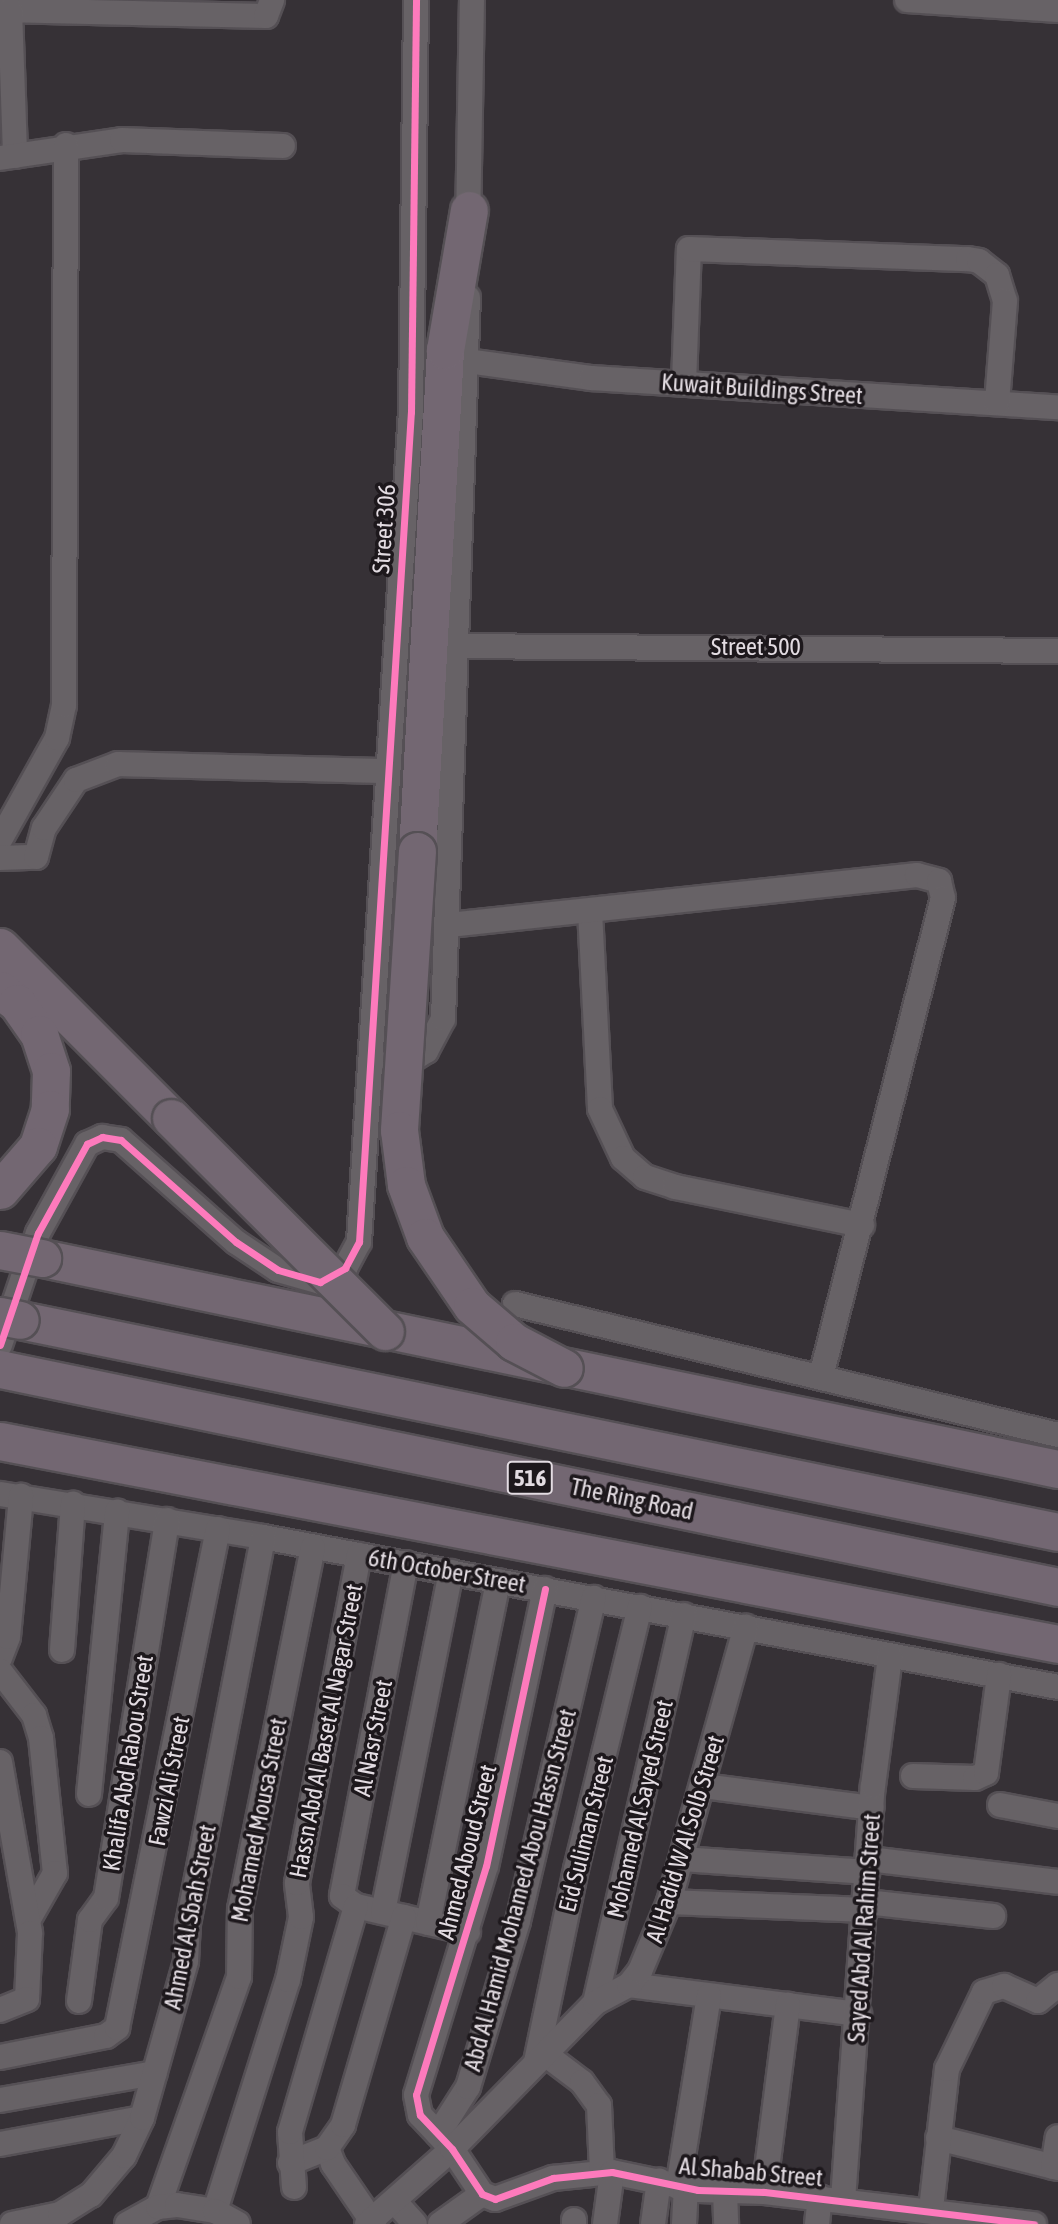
<!DOCTYPE html>
<style>
body{margin:0}
#map{position:relative;width:1058px;height:2224px;overflow:hidden;background:#363136;font-family:"Asap Condensed",sans-serif}
div>[style]{position:absolute}
.roads{filter:drop-shadow(2px 0 #555055) drop-shadow(-2px 0 #555055) drop-shadow(0 2px #555055) drop-shadow(0 -2px #555055)}
.minor>*{height:24px;margin:-12px;padding:0 12px;transform-origin:12px;border-radius:12px;background:#676266}
.highway>*{height:37px;margin:-18.5px;padding:0 18.5px;transform-origin:18.5px;border-radius:18.5px;background:#736772}
.bridges{filter:drop-shadow(2px 0 #555055) drop-shadow(-2px 0 #555055) drop-shadow(0 2px #555055) drop-shadow(0 -2px #555055)}
.highway-bridge>*{height:37px;margin:-18.5px;padding:0 18.5px;transform-origin:18.5px;border-radius:18.5px;background:#736772}
.cycleway>*{height:7px;margin:-3.5px;padding:0 3.5px;transform-origin:3.5px;border-radius:3.5px;background:#fd7abc}
span{translate:-50% -50%;white-space:nowrap;text-align:center;line-height:1.15;-webkit-text-stroke:7px #1d181c;paint-order:stroke}
.shield-label span{padding:2px 5px;background:#1d181c;border:2px solid;border-radius:5px;-webkit-text-stroke-width:0}
.shield-label{font-size:23px;color:#e3dce2;font-weight:700}
.street-label{font-size:24px;color:#e3dce2}
</style>
<div id="map">
<div class="roads">
<div class="minor">
<div style="left:907px;top:0;width:151px;rotate:3.8deg"></div>
<div style="left:0;top:10px;width:266px;rotate:1.3deg"></div>
<div style="left:266px;top:16px;width:17px;rotate:-69deg"></div>
<div style="left:10px;top:10px;width:146px;rotate:88deg"></div>
<div style="left:0;top:158px;width:123px;rotate:-8.4deg"></div>
<div style="left:122px;top:140px;width:161px;rotate:2.1deg"></div>
<div style="left:468px;top:226px;width:226px;rotate:-89deg"></div>
<div style="left:467px;top:361px;width:125px;rotate:7.8deg"></div>
<div style="left:591px;top:378px;width:468px;rotate:3.6deg"></div>
<div style="left:684px;top:383px;width:134px;rotate:-87.9deg"></div>
<div style="left:689px;top:249px;width:279px;rotate:2.1deg"></div>
<div style="left:968px;top:259px;width:11px;rotate:10deg"></div>
<div style="left:979px;top:261px;width:23px;rotate:38deg"></div>
<div style="left:997px;top:275px;width:27px;rotate:73deg"></div>
<div style="left:1005px;top:301px;width:102px;rotate:94.5deg"></div>
<div style="left:453px;top:646px;width:605px;rotate:0.47deg"></div>
<div style="left:0;top:840px;width:117px;rotate:-60.8deg"></div>
<div style="left:57px;top:738px;width:34px;rotate:-78deg"></div>
<div style="left:64px;top:705px;width:560px;rotate:-89.8deg"></div>
<div style="left:0;top:858px;width:36px;rotate:-2deg"></div>
<div style="left:36px;top:857px;width:30px;rotate:-75deg"></div>
<div style="left:44px;top:828px;width:58px;rotate:-56.3deg"></div>
<div style="left:76px;top:780px;width:45px;rotate:-20.9deg"></div>
<div style="left:118px;top:764px;width:270px;rotate:1.5deg"></div>
<div style="left:590px;top:911px;width:198px;rotate:87.1deg"></div>
<div style="left:600px;top:1109px;width:54px;rotate:64.9deg"></div>
<div style="left:623px;top:1158px;width:29px;rotate:41deg"></div>
<div style="left:645px;top:1177px;width:32px;rotate:18deg"></div>
<div style="left:675px;top:1187px;width:191px;rotate:11.5deg"></div>
<div style="left:449px;top:925px;width:471px;rotate:-6.1deg"></div>
<div style="left:917px;top:875px;width:23px;rotate:15deg"></div>
<div style="left:939px;top:881px;width:17px;rotate:77deg"></div>
<div style="left:943px;top:898px;width:495px;rotate:104.3deg"></div>
<div style="left:392px;top:1061px;width:18px"></div>
<div style="left:410px;top:1061px;width:19px;rotate:-32deg"></div>
<div style="left:426px;top:1051px;width:36px;rotate:-62deg"></div>
<div style="left:443px;top:1019px;width:722px;rotate:-88.02deg"></div>
<div style="left:515px;top:1304px;width:559px;rotate:13.56deg"></div>
<div style="left:0;top:1345px;width:118px;rotate:-71.3deg"></div>
<div style="left:38px;top:1233px;width:102px;rotate:-61.2deg"></div>
<div style="left:87px;top:1144px;width:17px;rotate:-25deg"></div>
<div style="left:102px;top:1137px;width:19px;rotate:9deg"></div>
<div style="left:121px;top:1140px;width:154px;rotate:41.6deg"></div>
<div style="left:236px;top:1242px;width:50px;rotate:33.7deg"></div>
<div style="left:278px;top:1270px;width:44px;rotate:15.9deg"></div>
<div style="left:320px;top:1282px;width:29px;rotate:-29deg"></div>
<div style="left:345px;top:1268px;width:30px;rotate:-62deg"></div>
<div style="left:359px;top:1242px;width:832px;rotate:-86.42deg"></div>
<div style="left:411px;top:412px;width:412px;rotate:-89.3deg"></div>
<div style="left:0;top:1494px;width:266px;rotate:9.3deg"></div>
<div style="left:263px;top:1537px;width:809px;rotate:10.68deg"></div>
<div style="left:406px;top:1563px;width:339px;rotate:100.9deg"></div>
<div style="left:342px;top:1896px;width:17px;rotate:36deg"></div>
<div style="left:356px;top:1906px;width:115px;rotate:13.1deg"></div>
<div style="left:545px;top:1589px;width:283px;rotate:102deg"></div>
<div style="left:486px;top:1866px;width:239px;rotate:107deg"></div>
<div style="left:416px;top:2095px;width:20px;rotate:79deg"></div>
<div style="left:420px;top:2115px;width:47px;rotate:46.7deg"></div>
<div style="left:452px;top:2149px;width:54px;rotate:56.3deg"></div>
<div style="left:482px;top:2194px;width:14px;rotate:21deg"></div>
<div style="left:495px;top:2199px;width:62px;rotate:-19.9deg"></div>
<div style="left:553px;top:2178px;width:59px;rotate:-5.8deg"></div>
<div style="left:612px;top:2172px;width:88px;rotate:11.8deg"></div>
<div style="left:698px;top:2190px;width:66px;rotate:1.7deg"></div>
<div style="left:764px;top:2192px;width:272px;rotate:6.8deg"></div>
<div style="left:62px;top:1650px;width:147px;rotate:-85.7deg"></div>
<div style="left:0;top:1658px;width:22px;rotate:-69deg"></div>
<div style="left:8px;top:1637px;width:142px;rotate:-84.7deg"></div>
<div style="left:0;top:1671px;width:56px;rotate:52.3deg"></div>
<div style="left:34px;top:1715px;width:24px;rotate:73deg"></div>
<div style="left:41px;top:1738px;width:136px;rotate:84.1deg"></div>
<div style="left:55px;top:1873px;width:51px;rotate:119.6deg"></div>
<div style="left:0;top:1762px;width:174px;rotate:80deg"></div>
<div style="left:30px;top:1933px;width:66px;rotate:92.6deg"></div>
<div style="left:27px;top:1999px;width:29px;rotate:158deg"></div>
<div style="left:913px;top:1776px;width:62px;rotate:1.8deg"></div>
<div style="left:975px;top:1778px;width:12px;rotate:-24deg"></div>
<div style="left:986px;top:1773px;width:99px;rotate:-82.4deg"></div>
<div style="left:703px;top:1786px;width:170px;rotate:7.4deg"></div>
<div style="left:89px;top:1794px;width:284px;rotate:-84.3deg"></div>
<div style="left:1000px;top:1805px;width:59px;rotate:10.7deg"></div>
<div style="left:682px;top:1859px;width:186px;rotate:4deg"></div>
<div style="left:869px;top:1859px;width:190px;rotate:6.9deg"></div>
<div style="left:669px;top:1902px;width:197px;rotate:2.3deg"></div>
<div style="left:866px;top:1902px;width:128px;rotate:6.3deg"></div>
<div style="left:383px;top:1912px;width:347px;rotate:-78.7deg"></div>
<div style="left:428px;top:1923px;width:349px;rotate:-78.4deg"></div>
<div style="left:629px;top:1985px;width:232px;rotate:7.2deg"></div>
<div style="left:79px;top:2001px;width:82px;rotate:-82.3deg"></div>
<div style="left:90px;top:1920px;width:27px;rotate:-54deg"></div>
<div style="left:106px;top:1898px;width:383px;rotate:-80.8deg"></div>
<div style="left:595px;top:2003px;width:398px;rotate:-77.1deg"></div>
<div style="left:545px;top:2054px;width:46px;rotate:37.1deg"></div>
<div style="left:582px;top:2082px;width:29px;rotate:54deg"></div>
<div style="left:599px;top:2105px;width:67px;rotate:87.4deg"></div>
<div style="left:0;top:2057px;width:108px;rotate:-11.2deg"></div>
<div style="left:106px;top:2036px;width:14px;rotate:-36deg"></div>
<div style="left:117px;top:2028px;width:509px;rotate:-78.56deg"></div>
<div style="left:536px;top:2062px;width:197px;rotate:-78.3deg"></div>
<div style="left:576px;top:1869px;width:270px;rotate:-76.3deg"></div>
<div style="left:0;top:2100px;width:157px;rotate:-9.9deg"></div>
<div style="left:438px;top:2134px;width:56px;rotate:-57.4deg"></div>
<div style="left:468px;top:2087px;width:173px;rotate:-73.2deg"></div>
<div style="left:518px;top:1921px;width:332px;rotate:-76.8deg"></div>
<div style="left:938px;top:2138px;width:124px;rotate:14deg"></div>
<div style="left:0;top:2144px;width:144px;rotate:-10.4deg"></div>
<div style="left:327px;top:2148px;width:17px;rotate:69deg"></div>
<div style="left:333px;top:2164px;width:73px;rotate:55.7deg"></div>
<div style="left:290px;top:2163px;width:40px;rotate:-22deg"></div>
<div style="left:327px;top:2148px;width:28px;rotate:-55deg"></div>
<div style="left:343px;top:2125px;width:217px;rotate:-73.7deg"></div>
<div style="left:1053px;top:2167px;width:30px;rotate:-81deg"></div>
<div style="left:294px;top:2187px;width:55px;rotate:-94.2deg"></div>
<div style="left:290px;top:2132px;width:235px;rotate:-73.7deg"></div>
<div style="left:678px;top:2187px;width:194px;rotate:-80.8deg"></div>
<div style="left:725px;top:2190px;width:34px;rotate:88deg"></div>
<div style="left:764px;top:2192px;width:189px;rotate:-82.7deg"></div>
<div style="left:843px;top:2200px;width:415px;rotate:-85.9deg"></div>
<div style="left:873px;top:1786px;width:131px;rotate:-82.5deg"></div>
<div style="left:396px;top:2203px;width:28px;rotate:48deg"></div>
<div style="left:158px;top:2207px;width:244px;rotate:-70.6deg"></div>
<div style="left:239px;top:1977px;width:68px;rotate:-89.2deg"></div>
<div style="left:240px;top:1909px;width:369px;rotate:-78.6deg"></div>
<div style="left:931px;top:2209px;width:141px;rotate:-83.5deg"></div>
<div style="left:947px;top:2069px;width:85px;rotate:-64.3deg"></div>
<div style="left:984px;top:1992px;width:21px;rotate:-17deg"></div>
<div style="left:1004px;top:1986px;width:37px;rotate:24deg"></div>
<div style="left:1038px;top:2001px;width:26px;rotate:-39deg"></div>
<div style="left:215px;top:2211px;width:242px;rotate:-72.5deg"></div>
<div style="left:288px;top:1980px;width:64px;rotate:-78.3deg"></div>
<div style="left:301px;top:1917px;width:34px;rotate:-97deg"></div>
<div style="left:297px;top:1883px;width:334px;rotate:-79.3deg"></div>
<div style="left:12px;top:2224px;width:49px;rotate:-11.8deg"></div>
<div style="left:60px;top:2214px;width:36px;rotate:-32deg"></div>
<div style="left:91px;top:2195px;width:51px;rotate:-49.8deg"></div>
<div style="left:124px;top:2156px;width:42px;rotate:-64.7deg"></div>
<div style="left:142px;top:2118px;width:163px;rotate:-74.3deg"></div>
<div style="left:186px;top:1961px;width:37px;rotate:-87deg"></div>
<div style="left:188px;top:1924px;width:394px;rotate:-79deg"></div>
<div style="left:127px;top:2224px;width:35px;rotate:-29deg"></div>
<div style="left:158px;top:2207px;width:19px;rotate:-6deg"></div>
<div style="left:177px;top:2205px;width:38px;rotate:9deg"></div>
<div style="left:215px;top:2211px;width:26px;rotate:29deg"></div>
<div style="left:367px;top:2224px;width:113px;rotate:-41.4deg"></div>
<div style="left:452px;top:2149px;width:204px;rotate:-45.6deg"></div>
<div style="left:595px;top:2003px;width:38px;rotate:-28deg"></div>
<div style="left:629px;top:1985px;width:18px;rotate:-52deg"></div>
<div style="left:640px;top:1971px;width:75px;rotate:-67.2deg"></div>
<div style="left:669px;top:1902px;width:286px;rotate:-74.4deg"></div>
<div style="left:440px;top:2224px;width:52px;rotate:-35.5deg"></div>
<div style="left:574px;top:2224px;width:4px;rotate:-90deg"></div>
<div style="left:605px;top:2224px;width:52px;rotate:-82.3deg"></div>
<div style="left:653px;top:2224px;width:44px;rotate:-82.2deg"></div>
<div style="left:684px;top:2224px;width:36px;rotate:-87deg"></div>
<div style="left:817px;top:2224px;width:27px;rotate:-84deg"></div>
</div>
<div class="highway">
<div style="left:417px;top:851px;width:502px;rotate:-86.8deg"></div>
<div style="left:445px;top:350px;width:142px;rotate:-80.3deg"></div>
<div style="left:0;top:947px;width:242px;rotate:45deg"></div>
<div style="left:0;top:990px;width:21px;rotate:37deg"></div>
<div style="left:17px;top:1003px;width:38px;rotate:55deg"></div>
<div style="left:39px;top:1034px;width:39px;rotate:72deg"></div>
<div style="left:51px;top:1071px;width:38px;rotate:92deg"></div>
<div style="left:50px;top:1109px;width:39px;rotate:108deg"></div>
<div style="left:38px;top:1146px;width:58px;rotate:130.8deg"></div>
<div style="left:42px;top:1258px;width:1038px;rotate:11.73deg"></div>
<div style="left:20px;top:1320px;width:1059px;rotate:11.54deg"></div>
<div style="left:0;top:1369px;width:1080px;rotate:11.64deg"></div>
<div style="left:0;top:1441px;width:1077px;rotate:10.86deg"></div>
</div>
</div>
<div class="bridges">
<div class="highway-bridge">
<div style="left:417px;top:851px;width:280px;rotate:93.7deg"></div>
<div style="left:399px;top:1130px;width:55px;rotate:82.7deg"></div>
<div style="left:406px;top:1185px;width:55px;rotate:69.9deg"></div>
<div style="left:425px;top:1237px;width:83px;rotate:55.7deg"></div>
<div style="left:472px;top:1306px;width:55px;rotate:40.6deg"></div>
<div style="left:514px;top:1342px;width:56px;rotate:27.5deg"></div>
<div style="left:171px;top:1118px;width:302px;rotate:44.9deg"></div>
<div style="left:0;top:1250px;width:43px;rotate:10.8deg"></div>
<div style="left:0;top:1316px;width:20px;rotate:11deg"></div>
</div>
</div>
<div class="cycleway">
<div style="left:0;top:1345px;width:118px;rotate:-71.3deg"></div>
<div style="left:38px;top:1233px;width:102px;rotate:-61.2deg"></div>
<div style="left:87px;top:1144px;width:17px;rotate:-25deg"></div>
<div style="left:102px;top:1137px;width:19px;rotate:9deg"></div>
<div style="left:121px;top:1140px;width:154px;rotate:41.6deg"></div>
<div style="left:236px;top:1242px;width:50px;rotate:33.7deg"></div>
<div style="left:278px;top:1270px;width:44px;rotate:15.9deg"></div>
<div style="left:320px;top:1282px;width:29px;rotate:-29deg"></div>
<div style="left:345px;top:1268px;width:30px;rotate:-62deg"></div>
<div style="left:359px;top:1242px;width:832px;rotate:-86.42deg"></div>
<div style="left:411px;top:412px;width:412px;rotate:-89.3deg"></div>
<div style="left:545px;top:1589px;width:283px;rotate:102deg"></div>
<div style="left:486px;top:1866px;width:239px;rotate:107deg"></div>
<div style="left:416px;top:2095px;width:20px;rotate:79deg"></div>
<div style="left:420px;top:2115px;width:47px;rotate:46.7deg"></div>
<div style="left:452px;top:2149px;width:54px;rotate:56.3deg"></div>
<div style="left:482px;top:2194px;width:14px;rotate:21deg"></div>
<div style="left:495px;top:2199px;width:62px;rotate:-19.9deg"></div>
<div style="left:553px;top:2178px;width:59px;rotate:-5.8deg"></div>
<div style="left:612px;top:2172px;width:88px;rotate:11.8deg"></div>
<div style="left:698px;top:2190px;width:66px;rotate:1.7deg"></div>
<div style="left:764px;top:2192px;width:272px;rotate:6.8deg"></div>
</div>
<div class="shield-label">
<span style="left:530px;top:1478px">516</span>
</div>
<div class="street-label">
<span style="left:762px;top:389px;rotate:4deg">Kuwait Buildings Street</span>
<span style="left:384px;top:529px;rotate:-86deg">Street 306</span>
<span style="left:756px;top:647px">Street 500</span>
<span style="left:632px;top:1499px;rotate:12deg">The Ring Road</span>
<span style="left:447px;top:1571px;rotate:10deg">6th October Street</span>
<span style="left:326px;top:1731px;rotate:-79deg">Hassn Abd Al Baset Al Nagar Street</span>
<span style="left:373px;top:1738px;rotate:-79deg">Al Nasr Street</span>
<span style="left:128px;top:1763px;rotate:-81deg">Khalifa Abd Rabou Street</span>
<span style="left:169px;top:1781px;rotate:-79deg">Fawzi Ali Street</span>
<span style="left:640px;top:1809px;rotate:-77deg">Mohamed Al Sayed Street</span>
<span style="left:259px;top:1820px;rotate:-79deg">Mohamed Mousa Street</span>
<span style="left:586px;top:1834px;rotate:-76deg">Eid Suliman Street</span>
<span style="left:685px;top:1839px;rotate:-73deg">Al Hadid W Al Solb Street</span>
<span style="left:467px;top:1852px;rotate:-76deg">Ahmed Aboud Street</span>
<span style="left:520px;top:1890px;rotate:-75deg">Abd Al Hamid Mohamed Abou Hassn Street</span>
<span style="left:190px;top:1917px;rotate:-79deg">Ahmed Al Sbah Street</span>
<span style="left:864px;top:1928px;rotate:-86deg">Sayed Abd Al Rahim Street</span>
<span style="left:751px;top:2172px;rotate:5deg">Al Shabab Street</span>
</div>
</div>
